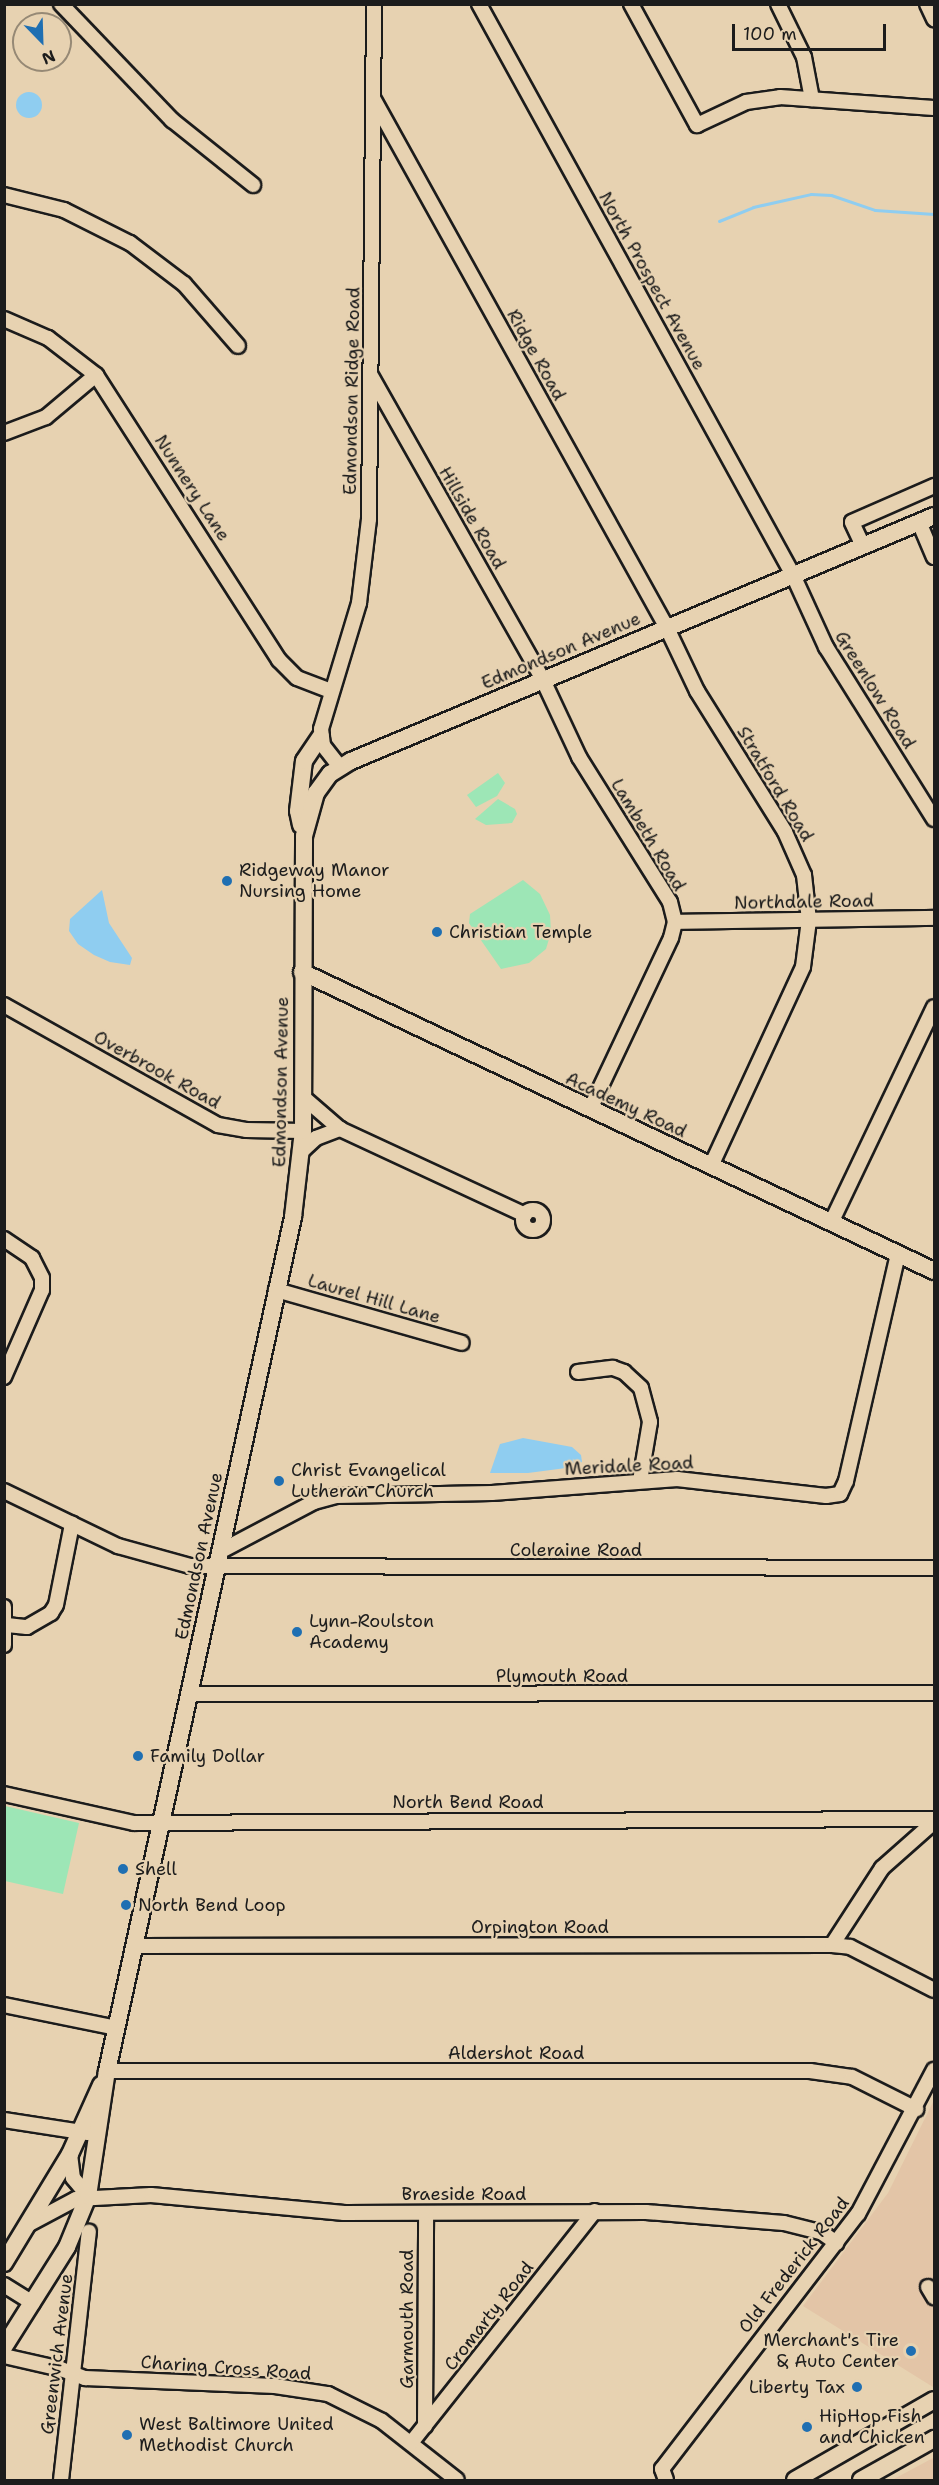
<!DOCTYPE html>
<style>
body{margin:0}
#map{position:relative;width:939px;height:2485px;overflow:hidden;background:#e7d2b1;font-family:"Shantell Sans",sans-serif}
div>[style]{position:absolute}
.built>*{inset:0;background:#e3c5a7}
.green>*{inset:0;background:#9de6b6}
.water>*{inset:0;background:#8fcdf0}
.round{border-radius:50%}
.stream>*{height:3px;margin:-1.5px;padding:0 1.5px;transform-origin:1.5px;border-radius:1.5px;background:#8fcdf0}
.roads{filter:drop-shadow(2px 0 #1c1c1c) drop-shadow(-2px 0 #1c1c1c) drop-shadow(0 2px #1c1c1c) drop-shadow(0 -2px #1c1c1c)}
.minor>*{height:14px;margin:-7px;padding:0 7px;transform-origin:7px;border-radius:7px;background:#e7d2b1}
.minor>.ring{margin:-7px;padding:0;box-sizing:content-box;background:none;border:14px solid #e7d2b1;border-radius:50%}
.major>*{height:16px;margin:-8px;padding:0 8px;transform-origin:8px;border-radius:8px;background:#e7d2b1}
.dots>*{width:16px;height:16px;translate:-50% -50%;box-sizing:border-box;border:3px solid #e7d2b1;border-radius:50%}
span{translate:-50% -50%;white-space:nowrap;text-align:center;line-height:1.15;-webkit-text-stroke:4.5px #e7d2b1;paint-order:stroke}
.street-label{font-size:18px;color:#1c1c1c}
.poi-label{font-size:18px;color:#1c1c1c}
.left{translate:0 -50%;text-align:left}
.right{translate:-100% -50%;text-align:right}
.frame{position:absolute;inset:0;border:6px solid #1c1c1c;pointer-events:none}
.north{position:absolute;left:12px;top:12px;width:60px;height:60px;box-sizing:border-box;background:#e7d2b1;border:2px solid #968975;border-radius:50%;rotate:157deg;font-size:16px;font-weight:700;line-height:24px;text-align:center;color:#1c1c1c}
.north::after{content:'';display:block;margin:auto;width:21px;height:27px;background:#1f6fb2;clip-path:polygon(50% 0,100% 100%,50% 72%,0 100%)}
.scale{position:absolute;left:732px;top:24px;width:154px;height:27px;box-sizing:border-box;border:3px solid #1c1c1c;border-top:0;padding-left:8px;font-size:18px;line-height:21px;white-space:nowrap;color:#1c1c1c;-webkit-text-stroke:4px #e7d2b1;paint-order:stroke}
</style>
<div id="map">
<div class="built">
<div style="clip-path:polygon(934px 2100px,934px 2386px,933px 2387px,803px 2306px,888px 2193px)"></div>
<div style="clip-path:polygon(933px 2458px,934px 2480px,892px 2480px)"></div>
</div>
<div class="green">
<div style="clip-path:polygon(498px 773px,505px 783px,497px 796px,476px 807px,467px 795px)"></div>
<div style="clip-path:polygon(498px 799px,515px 809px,517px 814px,512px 823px,486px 825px,475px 819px)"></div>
<div style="clip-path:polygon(523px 880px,540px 894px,550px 915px,551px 932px,546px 949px,529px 963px,501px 969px,469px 923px,470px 914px)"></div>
<div style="clip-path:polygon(5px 1806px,79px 1823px,63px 1894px,5px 1881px)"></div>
</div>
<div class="water">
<div class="round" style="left:16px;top:92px;width:26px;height:26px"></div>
<div style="clip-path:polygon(102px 890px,109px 923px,132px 958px,130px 965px,110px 962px,94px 955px,78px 944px,69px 931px,70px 919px)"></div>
<div style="clip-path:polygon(523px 1438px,572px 1447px,581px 1455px,582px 1462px,566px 1468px,528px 1473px,490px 1473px,500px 1444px)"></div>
</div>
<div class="stream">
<div style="left:719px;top:221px;width:37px;rotate:-22deg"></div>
<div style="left:753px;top:207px;width:59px;rotate:-12.6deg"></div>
<div style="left:811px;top:194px;width:20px;rotate:3deg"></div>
<div style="left:831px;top:195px;width:46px;rotate:18.8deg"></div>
<div style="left:875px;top:210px;width:59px;rotate:3.9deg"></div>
</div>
<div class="roads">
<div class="minor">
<div style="left:61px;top:4px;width:161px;rotate:46.3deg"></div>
<div style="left:172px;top:120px;width:104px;rotate:38.7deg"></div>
<div style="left:479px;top:4px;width:652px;rotate:61.19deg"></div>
<div style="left:793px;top:575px;width:79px;rotate:65.4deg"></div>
<div style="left:826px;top:647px;width:203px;rotate:57.9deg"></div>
<div style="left:631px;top:4px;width:138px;rotate:61.4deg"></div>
<div style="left:697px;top:125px;width:54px;rotate:-25.1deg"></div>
<div style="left:746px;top:102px;width:34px;rotate:-8deg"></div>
<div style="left:780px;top:97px;width:154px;rotate:4.1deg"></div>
<div style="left:778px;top:4px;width:59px;rotate:63.9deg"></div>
<div style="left:804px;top:57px;width:43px;rotate:79.2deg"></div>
<div style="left:927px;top:4px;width:17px;rotate:65deg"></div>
<div style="left:374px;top:100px;width:604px;rotate:60.97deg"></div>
<div style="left:667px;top:628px;width:70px;rotate:64.5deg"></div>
<div style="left:697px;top:691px;width:166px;rotate:58deg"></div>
<div style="left:785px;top:832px;width:47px;rotate:66.2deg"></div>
<div style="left:804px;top:875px;width:45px;rotate:83.7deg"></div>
<div style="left:809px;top:920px;width:47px;rotate:97.3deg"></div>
<div style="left:803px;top:967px;width:219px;rotate:114.8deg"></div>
<div style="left:4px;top:195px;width:62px;rotate:14deg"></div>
<div style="left:64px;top:210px;width:74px;rotate:26.6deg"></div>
<div style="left:130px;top:243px;width:68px;rotate:37.2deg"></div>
<div style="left:184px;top:284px;width:82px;rotate:48.9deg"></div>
<div style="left:4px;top:319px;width:48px;rotate:23.4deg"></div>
<div style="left:48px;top:338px;width:61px;rotate:37.6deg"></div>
<div style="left:96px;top:375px;width:339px;rotate:57.3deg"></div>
<div style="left:279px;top:660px;width:25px;rotate:45deg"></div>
<div style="left:297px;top:678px;width:36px;rotate:21deg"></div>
<div style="left:370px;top:374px;width:352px;rotate:60.5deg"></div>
<div style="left:543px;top:680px;width:85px;rotate:64.9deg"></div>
<div style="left:579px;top:757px;width:171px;rotate:57.9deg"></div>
<div style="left:670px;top:902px;width:21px;rotate:76deg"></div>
<div style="left:675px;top:922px;width:16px;rotate:104deg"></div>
<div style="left:671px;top:938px;width:189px;rotate:115.3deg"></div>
<div style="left:4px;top:433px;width:45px;rotate:-20.9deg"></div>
<div style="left:46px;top:417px;width:65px;rotate:-40deg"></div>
<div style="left:919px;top:522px;width:38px;rotate:67deg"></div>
<div style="left:863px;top:546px;width:26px;rotate:-115deg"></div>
<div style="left:852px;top:522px;width:90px;rotate:-23.7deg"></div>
<div style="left:340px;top:767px;width:28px;rotate:-128deg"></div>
<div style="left:323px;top:745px;width:16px;rotate:-97deg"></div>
<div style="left:321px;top:729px;width:132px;rotate:-73.2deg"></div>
<div style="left:359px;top:603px;width:85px;rotate:-83.2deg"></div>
<div style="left:369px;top:519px;width:515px;rotate:-89.44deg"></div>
<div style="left:675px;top:922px;width:259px;rotate:-0.9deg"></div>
<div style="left:4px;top:1005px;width:245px;rotate:29.3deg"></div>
<div style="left:218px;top:1125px;width:28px;rotate:10deg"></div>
<div style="left:246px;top:1130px;width:57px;rotate:1deg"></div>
<div style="left:303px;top:1097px;width:49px;rotate:40.9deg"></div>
<div style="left:340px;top:1129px;width:204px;rotate:24.9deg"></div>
<div style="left:301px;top:1152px;width:21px;rotate:-43deg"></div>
<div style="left:316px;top:1138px;width:26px;rotate:-21deg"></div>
<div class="ring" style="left:523px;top:1210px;width:6px;height:6px"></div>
<div style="left:831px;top:1223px;width:239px;rotate:-64.5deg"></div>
<div style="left:4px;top:1239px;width:34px;rotate:34deg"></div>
<div style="left:32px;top:1258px;width:22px;rotate:63deg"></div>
<div style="left:42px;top:1278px;width:12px;rotate:90deg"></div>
<div style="left:42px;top:1290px;width:95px;rotate:113.6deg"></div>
<div style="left:276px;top:1290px;width:193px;rotate:15.9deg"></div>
<div style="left:578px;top:1372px;width:35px;rotate:-7deg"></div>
<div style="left:613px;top:1368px;width:12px;rotate:20deg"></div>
<div style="left:624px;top:1372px;width:23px;rotate:43deg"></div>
<div style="left:641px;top:1388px;width:35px;rotate:75deg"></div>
<div style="left:650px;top:1422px;width:60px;rotate:99.6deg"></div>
<div style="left:4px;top:1491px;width:127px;rotate:25.8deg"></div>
<div style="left:118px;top:1546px;width:75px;rotate:15.5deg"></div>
<div style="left:190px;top:1566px;width:744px;rotate:0.15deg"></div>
<div style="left:221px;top:1551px;width:105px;rotate:-27.8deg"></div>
<div style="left:314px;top:1502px;width:23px;rotate:-15deg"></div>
<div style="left:336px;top:1496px;width:156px;rotate:-1.1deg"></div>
<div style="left:492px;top:1493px;width:186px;rotate:-4.3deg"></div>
<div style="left:677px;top:1479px;width:150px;rotate:6.5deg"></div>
<div style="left:826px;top:1496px;width:14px;rotate:-8deg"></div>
<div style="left:840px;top:1494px;width:14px;rotate:-65deg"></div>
<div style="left:846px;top:1481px;width:233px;rotate:-77.1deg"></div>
<div style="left:4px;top:1607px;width:38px;rotate:90deg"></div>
<div style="left:7px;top:1625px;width:20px;rotate:6deg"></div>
<div style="left:27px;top:1627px;width:28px;rotate:-30deg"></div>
<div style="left:51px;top:1613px;width:9px;rotate:-58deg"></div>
<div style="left:56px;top:1605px;width:83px;rotate:-78.8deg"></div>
<div style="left:189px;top:1694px;width:745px;rotate:-0.08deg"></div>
<div style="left:4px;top:1794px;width:133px;rotate:12.6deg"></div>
<div style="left:134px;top:1823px;width:800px;rotate:-0.29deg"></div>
<div style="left:832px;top:1945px;width:92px;rotate:-57deg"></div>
<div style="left:882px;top:1868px;width:69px;rotate:-41.5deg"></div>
<div style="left:135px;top:1946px;width:697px;rotate:-0.08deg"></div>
<div style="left:832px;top:1945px;width:18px;rotate:6deg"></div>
<div style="left:850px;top:1947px;width:94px;rotate:27.1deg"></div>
<div style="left:4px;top:2005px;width:115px;rotate:11.5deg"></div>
<div style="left:107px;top:2071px;width:703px"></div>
<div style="left:810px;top:2071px;width:42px;rotate:8.1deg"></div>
<div style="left:852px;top:2077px;width:72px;rotate:26.6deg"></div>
<div style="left:4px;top:2120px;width:85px;rotate:8.8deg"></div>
<div style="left:70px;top:2154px;width:24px;rotate:83deg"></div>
<div style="left:73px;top:2178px;width:23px;rotate:50deg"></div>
<div style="left:31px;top:2223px;width:51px;rotate:-28.1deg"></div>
<div style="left:76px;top:2199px;width:75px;rotate:-3.1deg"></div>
<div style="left:151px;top:2195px;width:194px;rotate:5.3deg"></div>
<div style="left:344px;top:2213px;width:302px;rotate:-0.2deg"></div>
<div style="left:646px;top:2212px;width:138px;rotate:4.6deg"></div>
<div style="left:784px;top:2223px;width:38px;rotate:14deg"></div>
<div style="left:821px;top:2232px;width:19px;rotate:35deg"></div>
<div style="left:4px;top:2285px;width:34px;rotate:32deg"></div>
<div style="left:928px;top:2287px;width:12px;rotate:59deg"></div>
<div style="left:4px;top:2356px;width:58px;rotate:12.8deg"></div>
<div style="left:61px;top:2369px;width:26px;rotate:21deg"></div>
<div style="left:85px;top:2378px;width:190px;rotate:2.4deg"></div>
<div style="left:275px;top:2386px;width:54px;rotate:8.6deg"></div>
<div style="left:328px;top:2394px;width:60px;rotate:26.6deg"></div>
<div style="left:382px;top:2421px;width:95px;rotate:38.2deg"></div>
<div style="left:425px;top:2426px;width:213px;rotate:-89.7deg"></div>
<div style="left:411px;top:2443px;width:296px;rotate:-51.6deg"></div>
<div style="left:61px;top:2480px;width:250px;rotate:-83.6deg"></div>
<div style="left:666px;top:2480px;width:12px;rotate:-110deg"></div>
<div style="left:662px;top:2469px;width:322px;rotate:-52.5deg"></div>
<div style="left:858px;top:2214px;width:163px;rotate:-62.2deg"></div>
</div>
<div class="major">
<div style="left:301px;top:825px;width:14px;rotate:-102deg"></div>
<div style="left:298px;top:811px;width:50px;rotate:-83.2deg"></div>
<div style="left:304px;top:761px;width:30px;rotate:-56deg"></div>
<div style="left:302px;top:972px;width:699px;rotate:25.32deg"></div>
<div style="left:4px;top:2263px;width:127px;rotate:-58.8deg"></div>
<div style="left:70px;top:2154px;width:76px;rotate:-65.8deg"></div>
<div style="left:4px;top:2347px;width:118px;rotate:-57.8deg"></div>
<div style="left:67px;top:2247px;width:55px;rotate:-67.6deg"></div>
<div style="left:88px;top:2196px;width:126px;rotate:-81.4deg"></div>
<div style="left:107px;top:2071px;width:874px;rotate:-77.71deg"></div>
<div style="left:293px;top:1217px;width:87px;rotate:-83.4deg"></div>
<div style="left:303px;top:1131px;width:295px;rotate:-89.8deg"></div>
<div style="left:304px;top:836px;width:45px;rotate:-74.4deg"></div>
<div style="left:316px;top:793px;width:24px;rotate:-54deg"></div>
<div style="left:330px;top:774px;width:25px;rotate:-32deg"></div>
<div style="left:351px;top:761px;width:632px;rotate:-22.79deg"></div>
<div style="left:795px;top:2480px;width:160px;rotate:-29.9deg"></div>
<div style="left:861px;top:2480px;width:84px;rotate:-29.3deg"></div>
</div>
</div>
<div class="dots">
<div style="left:227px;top:881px;background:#1f6fb2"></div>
<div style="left:437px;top:932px;background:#1f6fb2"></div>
<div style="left:279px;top:1481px;background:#1f6fb2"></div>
<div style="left:297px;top:1632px;background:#1f6fb2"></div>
<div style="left:138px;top:1756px;background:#1f6fb2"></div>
<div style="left:123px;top:1869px;background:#1f6fb2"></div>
<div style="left:126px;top:1905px;background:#1f6fb2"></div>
<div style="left:911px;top:2351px;background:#1f6fb2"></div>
<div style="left:857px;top:2387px;background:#1f6fb2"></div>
<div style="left:807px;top:2427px;background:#1f6fb2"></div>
<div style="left:127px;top:2435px;background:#1f6fb2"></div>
</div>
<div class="street-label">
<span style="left:652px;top:281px;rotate:61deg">North Prospect Avenue</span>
<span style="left:536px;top:355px;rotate:61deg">Ridge Road</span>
<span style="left:352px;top:391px;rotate:-89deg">Edmondson Ridge Road</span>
<span style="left:192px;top:488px;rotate:57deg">Nunnery Lane</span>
<span style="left:472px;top:518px;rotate:60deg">Hillside Road</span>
<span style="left:561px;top:651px;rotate:-23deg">Edmondson Avenue</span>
<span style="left:875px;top:690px;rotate:58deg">Greenlow Road</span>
<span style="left:775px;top:784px;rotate:59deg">Stratford Road</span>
<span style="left:648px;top:835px;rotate:59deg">Lambeth Road</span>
<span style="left:804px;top:902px;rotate:-1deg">Northdale Road</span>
<span style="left:157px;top:1070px;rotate:29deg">Overbrook Road</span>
<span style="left:281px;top:1082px;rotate:-89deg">Edmondson Avenue</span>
<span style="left:626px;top:1105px;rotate:25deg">Academy Road</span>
<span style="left:374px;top:1299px;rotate:16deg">Laurel Hill Lane</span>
<span style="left:629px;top:1466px;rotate:-3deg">Meridale Road</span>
<span style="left:576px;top:1550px">Coleraine Road</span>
<span style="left:199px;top:1556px;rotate:-78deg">Edmondson Avenue</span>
<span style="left:562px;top:1676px">Plymouth Road</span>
<span style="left:468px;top:1802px">North Bend Road</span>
<span style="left:540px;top:1927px">Orpington Road</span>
<span style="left:516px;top:2053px">Aldershot Road</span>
<span style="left:464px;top:2194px">Braeside Road</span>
<span style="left:794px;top:2265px;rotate:-52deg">Old Frederick Road</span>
<span style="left:489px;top:2316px;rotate:-52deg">Cromarty Road</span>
<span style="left:407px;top:2319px;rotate:-90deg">Garmouth Road</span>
<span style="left:57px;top:2354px;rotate:-83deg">Greenwich Avenue</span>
<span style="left:226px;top:2368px;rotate:4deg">Charing Cross Road</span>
</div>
<div class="poi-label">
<span class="left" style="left:239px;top:881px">Ridgeway Manor<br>Nursing Home</span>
<span class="left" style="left:449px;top:932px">Christian Temple</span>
<span class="left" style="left:291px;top:1481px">Christ Evangelical<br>Lutheran Church</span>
<span class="left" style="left:309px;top:1632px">Lynn-Roulston<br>Academy</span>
<span class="left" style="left:150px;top:1756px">Family Dollar</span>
<span class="left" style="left:135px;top:1869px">Shell</span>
<span class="left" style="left:138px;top:1905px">North Bend Loop</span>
<span class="right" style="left:899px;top:2351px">Merchant's Tire<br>&amp; Auto Center</span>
<span class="right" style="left:845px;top:2387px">Liberty Tax</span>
<span class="left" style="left:819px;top:2427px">HipHop Fish<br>and Chicken</span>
<span class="left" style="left:139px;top:2435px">West Baltimore United<br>Methodist Church</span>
</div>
<div class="frame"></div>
<div class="north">N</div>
<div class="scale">100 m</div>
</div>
